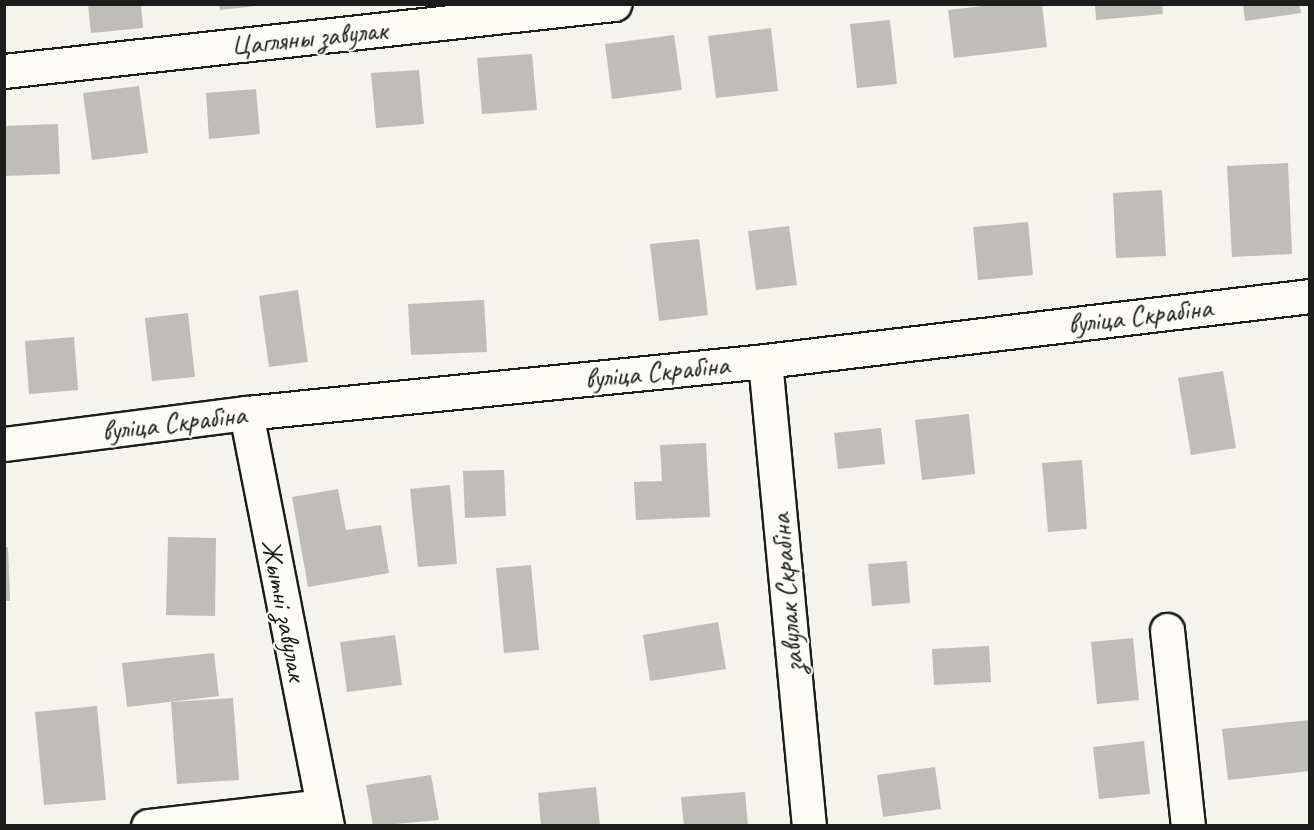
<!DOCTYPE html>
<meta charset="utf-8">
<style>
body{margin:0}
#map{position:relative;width:1314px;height:830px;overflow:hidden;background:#f4f3ee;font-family:Caveat,sans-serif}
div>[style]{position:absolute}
.building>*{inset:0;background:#bebdba}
.roads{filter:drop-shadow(2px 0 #1c1c1c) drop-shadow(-2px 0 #1c1c1c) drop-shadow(0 2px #1c1c1c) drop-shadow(0 -2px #1c1c1c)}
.minor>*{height:33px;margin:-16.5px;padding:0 16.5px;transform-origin:16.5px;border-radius:16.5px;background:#fdfcf7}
span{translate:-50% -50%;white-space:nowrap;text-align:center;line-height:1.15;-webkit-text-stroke:4.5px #fdfcf7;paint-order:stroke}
.street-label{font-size:28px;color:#1c1c1c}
.frame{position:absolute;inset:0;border:6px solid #1c1c1c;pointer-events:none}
</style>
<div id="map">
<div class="building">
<div style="clip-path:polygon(88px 4px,141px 4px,143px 28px,91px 33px)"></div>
<div style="clip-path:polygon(219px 4px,257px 4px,257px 6px,220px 10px)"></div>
<div style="clip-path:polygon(1001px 4px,1042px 4px,1047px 47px,954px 58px,948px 10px)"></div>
<div style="clip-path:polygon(1095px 4px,1162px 4px,1163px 14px,1096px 20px)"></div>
<div style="clip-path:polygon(1243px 4px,1299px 4px,1301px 13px,1245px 21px)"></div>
<div style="clip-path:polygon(890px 20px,897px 84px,857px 88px,850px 24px)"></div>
<div style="clip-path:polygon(771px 28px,778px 91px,716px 98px,708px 36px)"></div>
<div style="clip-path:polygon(674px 35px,682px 90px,612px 99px,605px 44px)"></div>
<div style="clip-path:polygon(532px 54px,537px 110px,482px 114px,477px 58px)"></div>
<div style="clip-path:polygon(419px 70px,424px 124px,376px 128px,371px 73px)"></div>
<div style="clip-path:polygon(139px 86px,148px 153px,92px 160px,83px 93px)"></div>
<div style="clip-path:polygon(256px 89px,260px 134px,209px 139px,206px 93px)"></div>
<div style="clip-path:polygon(58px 124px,60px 174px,4px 176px,4px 126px)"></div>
<div style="clip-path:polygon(1288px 163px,1292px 254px,1232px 257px,1227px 166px)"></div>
<div style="clip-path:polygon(1162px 190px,1166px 256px,1116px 258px,1113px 193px)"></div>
<div style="clip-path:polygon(1028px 222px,1033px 275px,978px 280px,973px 227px)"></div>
<div style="clip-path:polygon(789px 226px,797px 285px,756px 290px,748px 231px)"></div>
<div style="clip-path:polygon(699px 239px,708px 315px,659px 321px,650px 244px)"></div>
<div style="clip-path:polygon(298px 290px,308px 362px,269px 367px,259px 296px)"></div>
<div style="clip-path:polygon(484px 300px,487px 352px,411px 355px,408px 304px)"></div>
<div style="clip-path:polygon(188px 313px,195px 377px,152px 381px,145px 318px)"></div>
<div style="clip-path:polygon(74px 337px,78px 390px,29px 394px,25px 341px)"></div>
<div style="clip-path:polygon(1223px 371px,1236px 448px,1191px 455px,1178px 378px)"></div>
<div style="clip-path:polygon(969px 414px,975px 474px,922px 480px,915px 420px)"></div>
<div style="clip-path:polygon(881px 428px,885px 464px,838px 469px,834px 433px)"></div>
<div style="clip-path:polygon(706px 443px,710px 517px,636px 520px,634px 482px,662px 481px,660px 445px)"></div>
<div style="clip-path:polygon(1082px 460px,1087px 529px,1048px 532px,1042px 463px)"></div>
<div style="clip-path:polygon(504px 470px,506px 516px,465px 518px,463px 471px)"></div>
<div style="clip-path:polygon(450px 485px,457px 564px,418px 567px,410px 489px)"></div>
<div style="clip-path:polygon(338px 489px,346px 530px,381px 525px,389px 573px,308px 587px,292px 497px)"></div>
<div style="clip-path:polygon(168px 537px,216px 538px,215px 616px,166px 615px)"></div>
<div style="clip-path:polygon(4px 547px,8px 547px,10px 601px,4px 601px)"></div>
<div style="clip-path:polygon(907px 561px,910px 603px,872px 606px,868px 564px)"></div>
<div style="clip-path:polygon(531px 565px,539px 650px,504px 653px,496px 568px)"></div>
<div style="clip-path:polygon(718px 622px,726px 669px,650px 681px,643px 635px)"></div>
<div style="clip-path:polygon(395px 635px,402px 685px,347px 692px,340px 642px)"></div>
<div style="clip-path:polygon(1133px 638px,1139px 700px,1097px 704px,1091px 642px)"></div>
<div style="clip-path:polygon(989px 646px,991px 682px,934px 685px,932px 649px)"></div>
<div style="clip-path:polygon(214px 653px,219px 696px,127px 707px,122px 663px)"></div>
<div style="clip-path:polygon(233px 698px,239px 780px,177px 784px,171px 702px)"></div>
<div style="clip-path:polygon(97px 706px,106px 800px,44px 805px,35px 712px)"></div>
<div style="clip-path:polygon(1310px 720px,1310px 771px,1228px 780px,1222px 729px)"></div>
<div style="clip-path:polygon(1144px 741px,1150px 794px,1099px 799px,1093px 747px)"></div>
<div style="clip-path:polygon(935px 767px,941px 809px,883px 817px,877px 775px)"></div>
<div style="clip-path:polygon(431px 775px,439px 820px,373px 826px,366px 785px)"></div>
<div style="clip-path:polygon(596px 787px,600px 826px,541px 826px,538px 793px)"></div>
<div style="clip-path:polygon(745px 792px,748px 826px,684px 826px,681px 797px)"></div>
</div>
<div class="roads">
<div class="minor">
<div style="left:4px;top:71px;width:614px;rotate:-6.27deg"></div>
<div style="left:765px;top:361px;width:467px;rotate:84.6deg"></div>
<div style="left:246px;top:413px;width:421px;rotate:78.9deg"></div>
<div style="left:4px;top:444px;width:244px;rotate:-7.3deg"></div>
<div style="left:246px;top:413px;width:522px;rotate:-5.72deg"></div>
<div style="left:765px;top:361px;width:549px;rotate:-6.8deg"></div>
<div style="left:1167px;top:630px;width:197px;rotate:83.9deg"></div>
<div style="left:148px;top:826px;width:176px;rotate:-6.5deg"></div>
</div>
</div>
<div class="street-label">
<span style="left:309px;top:38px;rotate:-6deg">Цагляны завулак</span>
<span style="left:1140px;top:316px;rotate:-7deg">вуліца Скрабіна</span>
<span style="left:657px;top:372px;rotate:-6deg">вуліца Скрабіна</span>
<span style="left:174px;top:423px;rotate:-7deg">вуліца Скрабіна</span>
<span style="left:787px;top:593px;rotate:-95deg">завулак Скрабіна</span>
<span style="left:284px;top:610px;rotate:79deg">Жытні завулак</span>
</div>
<div class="frame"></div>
</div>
